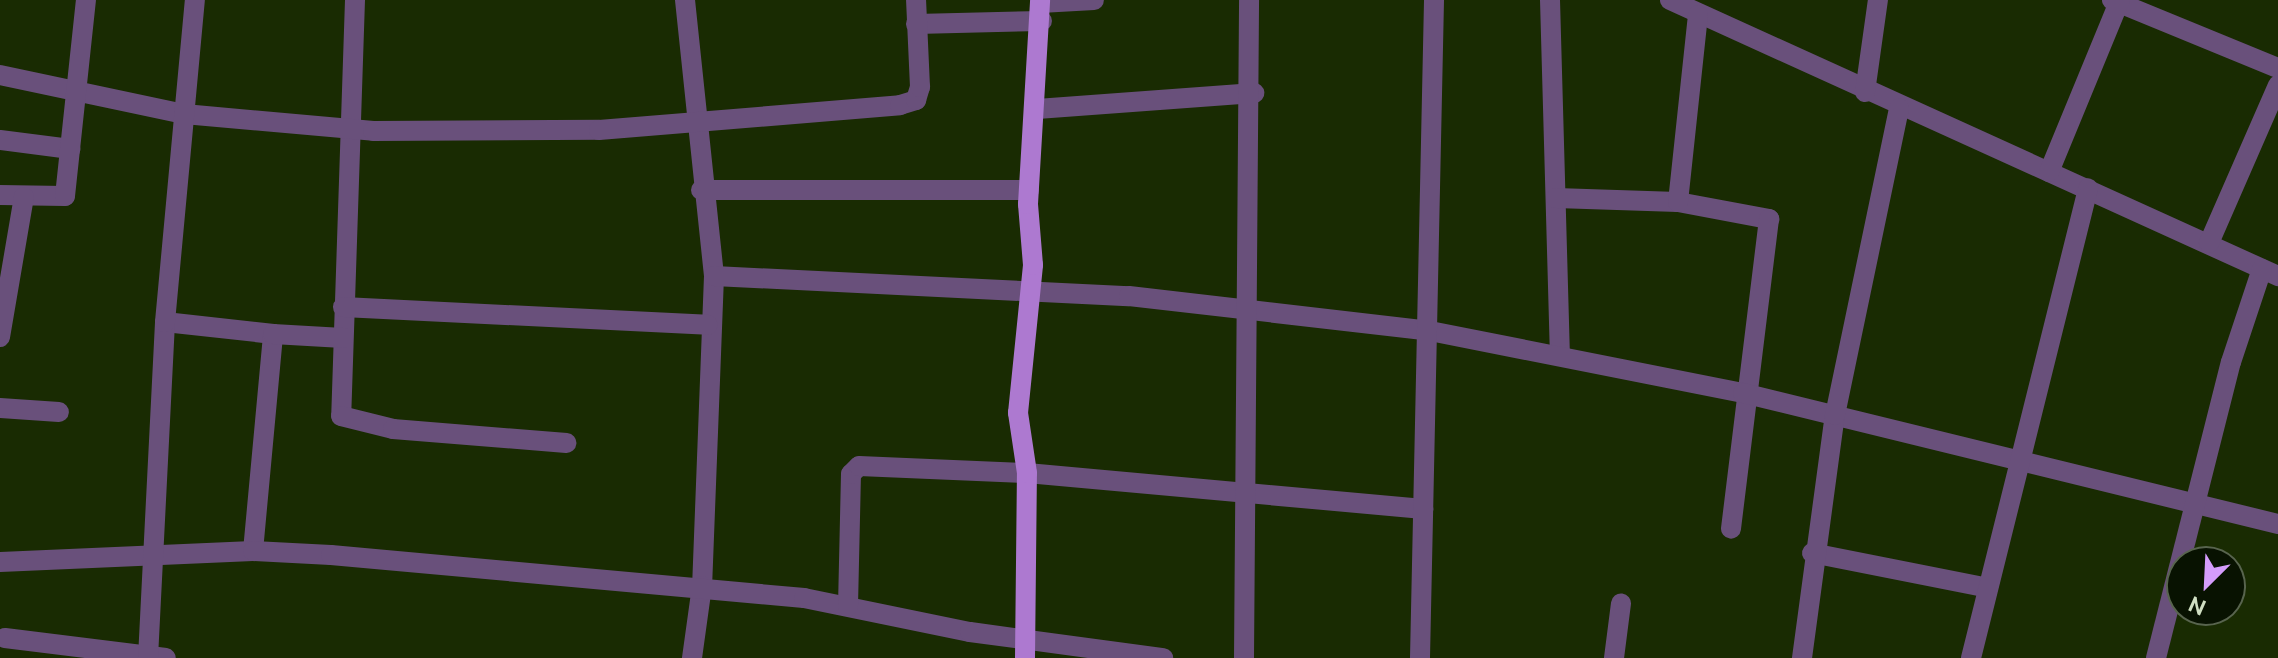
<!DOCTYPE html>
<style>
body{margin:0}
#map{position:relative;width:2278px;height:658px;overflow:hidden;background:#192b02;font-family:Ubuntu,sans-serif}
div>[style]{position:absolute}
.minor>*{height:20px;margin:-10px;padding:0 10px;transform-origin:10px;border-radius:10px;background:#69507b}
.major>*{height:20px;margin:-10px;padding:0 10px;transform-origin:10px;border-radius:10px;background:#ad79d0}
span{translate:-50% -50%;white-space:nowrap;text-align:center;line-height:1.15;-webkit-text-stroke:6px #081201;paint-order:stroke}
.north{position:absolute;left:2166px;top:546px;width:80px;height:80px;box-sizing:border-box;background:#081201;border:2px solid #58644e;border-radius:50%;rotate:204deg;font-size:22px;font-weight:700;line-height:32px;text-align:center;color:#d0dfc2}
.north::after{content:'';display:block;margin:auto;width:28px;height:36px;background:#d49cfb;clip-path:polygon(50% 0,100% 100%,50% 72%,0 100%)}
</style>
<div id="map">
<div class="minor">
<div style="left:355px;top:0;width:416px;rotate:91.9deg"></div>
<div style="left:341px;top:416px;width:54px;rotate:14deg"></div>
<div style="left:393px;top:429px;width:174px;rotate:4.6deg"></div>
<div style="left:685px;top:0;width:278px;rotate:84deg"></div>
<div style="left:714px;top:276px;width:310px;rotate:92.2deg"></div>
<div style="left:702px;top:586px;width:73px;rotate:97.9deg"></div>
<div style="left:1550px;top:0;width:356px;rotate:88.4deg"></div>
<div style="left:1670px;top:0;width:668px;rotate:24.42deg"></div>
<div style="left:2112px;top:0;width:179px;rotate:22.3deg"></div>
<div style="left:1040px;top:3px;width:54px;rotate:-3.2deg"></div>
<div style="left:916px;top:24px;width:126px;rotate:-1.4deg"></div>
<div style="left:0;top:75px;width:188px;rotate:12deg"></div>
<div style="left:184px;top:114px;width:190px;rotate:5.1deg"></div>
<div style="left:373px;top:131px;width:226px;rotate:-0.3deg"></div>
<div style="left:599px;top:130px;width:302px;rotate:-4.7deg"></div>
<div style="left:900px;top:105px;width:17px;rotate:-17deg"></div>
<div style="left:916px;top:100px;width:14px;rotate:-73deg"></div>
<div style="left:920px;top:87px;width:87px;rotate:-92.6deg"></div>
<div style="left:1865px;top:92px;width:93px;rotate:-82deg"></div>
<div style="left:1037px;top:109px;width:218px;rotate:-4.2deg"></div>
<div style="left:0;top:140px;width:71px;rotate:7.3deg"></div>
<div style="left:2049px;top:172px;width:186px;rotate:-67.6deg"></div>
<div style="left:701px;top:190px;width:328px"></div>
<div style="left:0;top:195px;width:65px;rotate:0.9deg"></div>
<div style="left:65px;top:196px;width:197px;rotate:-83.9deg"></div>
<div style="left:1556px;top:198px;width:122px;rotate:1.9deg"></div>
<div style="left:1678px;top:202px;width:93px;rotate:10.6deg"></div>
<div style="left:1769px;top:219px;width:312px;rotate:97deg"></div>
<div style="left:1678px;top:202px;width:188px;rotate:-83.9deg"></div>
<div style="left:2209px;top:243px;width:172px;rotate:-66.4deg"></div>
<div style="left:714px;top:276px;width:415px;rotate:2.8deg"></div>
<div style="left:1129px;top:296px;width:303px;rotate:6.6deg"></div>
<div style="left:1430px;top:331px;width:319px;rotate:11.2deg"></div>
<div style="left:1743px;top:393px;width:551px;rotate:13.76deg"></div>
<div style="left:343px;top:307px;width:365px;rotate:2.8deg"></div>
<div style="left:165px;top:322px;width:109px;rotate:6.3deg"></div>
<div style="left:0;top:337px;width:142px;rotate:-80.3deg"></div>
<div style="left:0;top:408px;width:59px;rotate:3.9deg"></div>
<div style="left:253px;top:551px;width:218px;rotate:-84.7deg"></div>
<div style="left:273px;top:334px;width:70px;rotate:3.3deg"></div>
<div style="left:1812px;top:553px;width:175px;rotate:11.2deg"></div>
<div style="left:0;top:562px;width:253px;rotate:-2.5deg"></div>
<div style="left:253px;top:551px;width:78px;rotate:2.9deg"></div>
<div style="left:331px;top:555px;width:475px;rotate:5.2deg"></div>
<div style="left:804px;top:598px;width:169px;rotate:11.6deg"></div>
<div style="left:970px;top:632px;width:195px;rotate:7.7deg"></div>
<div style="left:848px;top:606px;width:132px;rotate:-88.7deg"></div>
<div style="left:851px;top:474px;width:11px;rotate:-45deg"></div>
<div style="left:859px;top:466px;width:168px;rotate:2.4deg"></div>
<div style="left:1027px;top:473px;width:398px;rotate:5.2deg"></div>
<div style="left:5px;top:638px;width:162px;rotate:7.1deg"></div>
<div style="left:148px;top:658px;width:336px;rotate:-87.1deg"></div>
<div style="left:165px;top:322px;width:323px;rotate:-84.7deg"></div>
<div style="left:1244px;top:658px;width:658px;rotate:-89.56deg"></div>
<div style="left:1420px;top:658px;width:658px;rotate:-88.78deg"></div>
<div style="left:1614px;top:658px;width:55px;rotate:-82.7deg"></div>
<div style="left:1802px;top:658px;width:245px;rotate:-82.3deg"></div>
<div style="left:1835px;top:415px;width:313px;rotate:-78.2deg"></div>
<div style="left:1971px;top:658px;width:484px;rotate:-76deg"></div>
<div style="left:2156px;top:658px;width:305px;rotate:-75.8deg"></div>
<div style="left:2231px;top:362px;width:98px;rotate:-71.6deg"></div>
</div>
<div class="major">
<div style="left:1025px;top:658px;width:185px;rotate:-89.4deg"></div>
<div style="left:1027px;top:473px;width:61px;rotate:-98.5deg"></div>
<div style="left:1018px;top:413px;width:149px;rotate:-84.2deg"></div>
<div style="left:1033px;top:265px;width:61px;rotate:-94.7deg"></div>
<div style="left:1028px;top:204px;width:204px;rotate:-86.6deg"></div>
</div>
<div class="north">N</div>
</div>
